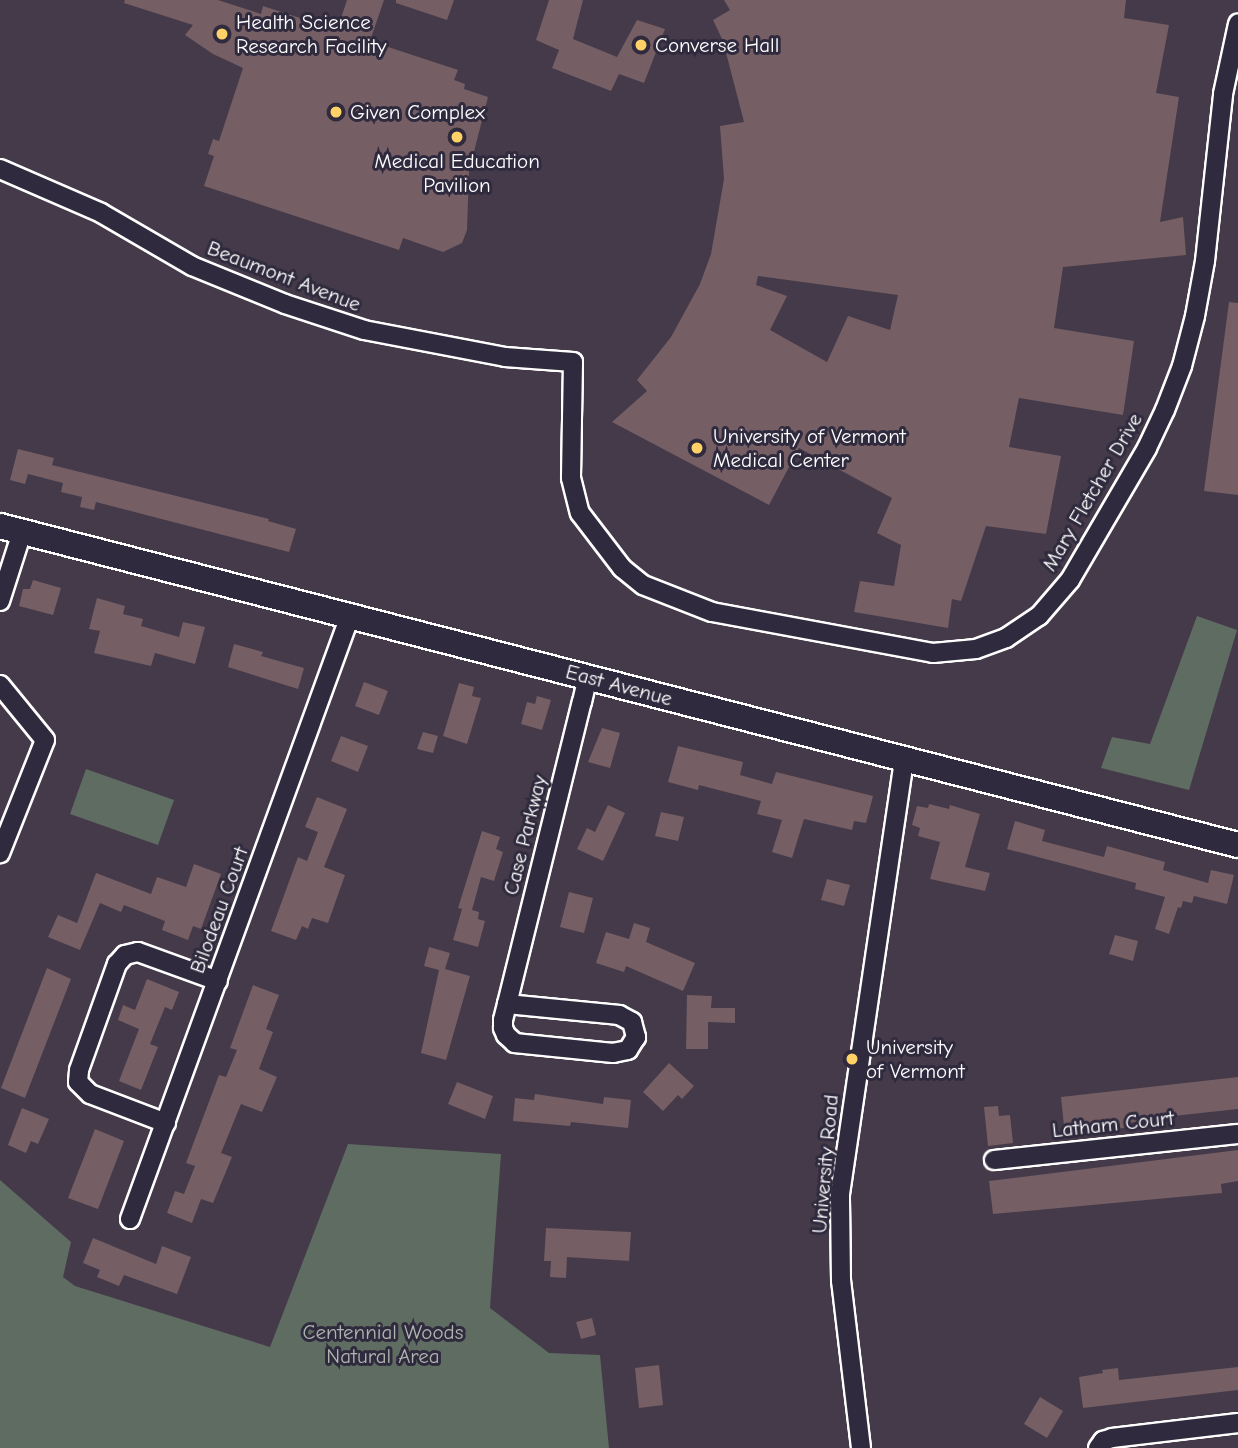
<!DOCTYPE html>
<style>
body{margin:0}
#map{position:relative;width:1238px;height:1448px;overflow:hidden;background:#443a49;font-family:"Comic Neue",sans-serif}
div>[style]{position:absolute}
.green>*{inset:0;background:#5f6c62}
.building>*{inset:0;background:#755e64}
.roads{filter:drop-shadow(2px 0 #fff) drop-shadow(-2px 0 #fff) drop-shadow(0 2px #fff) drop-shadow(0 -2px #fff)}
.street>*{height:18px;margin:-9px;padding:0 9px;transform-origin:9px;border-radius:9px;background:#2f2a3d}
.secondary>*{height:24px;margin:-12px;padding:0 12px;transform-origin:12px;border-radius:12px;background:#2f2a3d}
.dots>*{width:19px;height:19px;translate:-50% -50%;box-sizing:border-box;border:4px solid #2f2a3d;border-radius:50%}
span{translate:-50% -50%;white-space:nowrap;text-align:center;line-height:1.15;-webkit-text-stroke:6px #2f2a3d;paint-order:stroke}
.poi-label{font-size:21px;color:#fff}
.left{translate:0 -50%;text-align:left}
.street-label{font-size:21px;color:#fff}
.park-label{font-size:21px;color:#afb6b0}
</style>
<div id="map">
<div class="green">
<div style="clip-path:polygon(1197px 616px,1237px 630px,1189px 790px,1101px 768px,1112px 737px,1150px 744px)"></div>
<div style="clip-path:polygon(86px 769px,174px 800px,158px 845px,70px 814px)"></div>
<div style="clip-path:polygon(348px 1144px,501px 1154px,490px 1308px,549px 1353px,600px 1355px,609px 1448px,0 1448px,0 1180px,71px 1242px,63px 1277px,75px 1286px,270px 1347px)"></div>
</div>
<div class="building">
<div style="clip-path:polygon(125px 0,218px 0,261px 14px,263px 6px,337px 30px,347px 0,384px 0,370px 41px,458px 70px,454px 80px,465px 84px,464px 89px,488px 97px,469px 171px,467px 230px,462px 243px,443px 252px,403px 238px,399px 250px,204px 186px,214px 156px,208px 154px,213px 139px,219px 141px,243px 68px,213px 54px,185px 35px,193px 25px,124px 3px)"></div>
<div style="clip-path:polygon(396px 0,454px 0,447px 20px,396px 3px)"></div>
<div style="clip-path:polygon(549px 0,583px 0,573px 39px,617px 57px,637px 20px,665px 29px,644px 83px,619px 74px,611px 91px,552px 68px,559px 50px,536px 40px)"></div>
<div style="clip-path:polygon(evenodd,724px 0,1126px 0,1124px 18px,1169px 25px,1156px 93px,1179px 97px,1160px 222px,1183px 217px,1186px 255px,1063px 267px,1054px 328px,1134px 341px,1123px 415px,1019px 398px,1009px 447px,1061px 456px,1046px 534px,986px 526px,961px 601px,952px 599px,948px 628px,854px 612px,860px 581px,894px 586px,901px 545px,877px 533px,892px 498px,799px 448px,769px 505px,612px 422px,647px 391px,637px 380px,671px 337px,700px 284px,711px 254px,724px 179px,720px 126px,744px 122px,723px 41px,713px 20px,730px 10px,724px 0,758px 276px,898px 295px,890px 330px,848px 316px,827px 362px,770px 330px,787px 296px,756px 285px,758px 276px)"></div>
<div style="clip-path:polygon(1229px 302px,1238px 303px,1238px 495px,1204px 491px)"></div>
<div style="clip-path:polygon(18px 449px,54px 458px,52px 465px,269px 519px,268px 521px,296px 529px,289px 552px,96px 502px,94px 510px,80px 507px,82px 497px,61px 492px,63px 483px,28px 474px,25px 484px,10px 480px)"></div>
<div style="clip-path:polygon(33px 580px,61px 588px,53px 615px,19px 606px,23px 589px,30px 589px)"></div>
<div style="clip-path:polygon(97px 598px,125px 606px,123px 614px,143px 619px,141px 626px,179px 637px,183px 622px,205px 627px,195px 664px,155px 653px,151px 666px,94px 653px,100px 631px,89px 629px)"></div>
<div style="clip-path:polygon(234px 644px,263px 652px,261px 656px,304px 668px,298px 689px,228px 667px)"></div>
<div style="clip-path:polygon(364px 682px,388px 691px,379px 715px,355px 706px)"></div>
<div style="clip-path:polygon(459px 683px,474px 687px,472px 696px,481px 698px,467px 744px,443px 736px)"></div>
<div style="clip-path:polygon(537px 696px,551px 700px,542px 730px,521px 724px,527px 702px,535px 704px)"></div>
<div style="clip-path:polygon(602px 728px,620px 733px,610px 768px,588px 762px)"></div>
<div style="clip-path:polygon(423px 732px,438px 736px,433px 753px,417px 749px)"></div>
<div style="clip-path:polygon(341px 736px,368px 746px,358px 772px,331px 761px)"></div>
<div style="clip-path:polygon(678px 746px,743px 762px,740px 775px,772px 784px,776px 772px,873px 796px,866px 823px,854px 821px,852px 830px,804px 819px,792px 858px,772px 852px,782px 820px,757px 814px,761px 801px,699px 785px,698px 790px,668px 782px)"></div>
<div style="clip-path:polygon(317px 797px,347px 809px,324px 867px,345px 875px,328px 923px,312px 918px,308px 929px,302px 926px,296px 940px,271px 931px,298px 857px,307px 861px,318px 832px,305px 827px)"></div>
<div style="clip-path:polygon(929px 804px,949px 809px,950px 805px,980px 814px,965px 867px,990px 873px,985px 891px,930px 879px,940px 842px,918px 836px,920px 828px,912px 825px,917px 806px,928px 808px)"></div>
<div style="clip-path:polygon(608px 805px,625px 813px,603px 861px,577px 849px,587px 828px,595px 832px)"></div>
<div style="clip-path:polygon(661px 812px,684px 817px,678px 841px,655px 836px)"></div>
<div style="clip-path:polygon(1015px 821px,1045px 830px,1042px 841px,1104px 857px,1107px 846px,1165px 862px,1163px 870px,1208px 883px,1211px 870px,1234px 875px,1227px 904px,1194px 896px,1192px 903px,1183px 901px,1181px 908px,1178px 907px,1169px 934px,1155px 929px,1165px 897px,1135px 889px,1136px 883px,1007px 849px)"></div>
<div style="clip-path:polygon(482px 831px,500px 837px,496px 849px,503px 852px,494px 881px,481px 877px,472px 910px,479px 912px,478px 919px,485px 921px,478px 947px,453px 940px,462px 909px,458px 908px)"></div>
<div style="clip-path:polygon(194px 864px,221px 874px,201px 929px,193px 926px,188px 940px,162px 930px,165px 921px,124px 905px,121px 912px,100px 903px,80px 950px,48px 937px,58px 915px,77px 923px,96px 873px,151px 894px,157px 877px,186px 887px)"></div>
<div style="clip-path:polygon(827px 879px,850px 885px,844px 906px,821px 900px)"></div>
<div style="clip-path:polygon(569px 892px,593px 898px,584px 933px,560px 927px)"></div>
<div style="clip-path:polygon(634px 923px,650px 928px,646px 942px,695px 963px,683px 991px,626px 966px,624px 972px,596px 963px,606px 932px,629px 939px)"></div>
<div style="clip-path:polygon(1115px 935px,1138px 941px,1133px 961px,1109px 954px)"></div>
<div style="clip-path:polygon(429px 947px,450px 953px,445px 969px,470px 976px,446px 1060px,421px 1053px,439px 970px,424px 966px)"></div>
<div style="clip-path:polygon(47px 968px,71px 979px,25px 1098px,1px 1088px)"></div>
<div style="clip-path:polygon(147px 979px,179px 992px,172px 1010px,165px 1007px,150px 1044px,158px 1047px,141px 1090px,119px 1081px,139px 1029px,118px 1020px,123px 1005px,135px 1010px)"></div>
<div style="clip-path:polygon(253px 985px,279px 995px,266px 1029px,273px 1032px,259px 1069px,277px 1077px,262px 1112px,241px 1104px,221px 1153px,232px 1157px,213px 1203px,201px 1199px,192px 1223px,167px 1213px,175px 1191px,184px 1194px,195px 1166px,186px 1163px,219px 1075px,226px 1077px,237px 1050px,230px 1048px)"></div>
<div style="clip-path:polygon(687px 995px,712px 996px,711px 1008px,735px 1008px,735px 1023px,708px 1022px,708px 1049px,686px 1049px)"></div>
<div style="clip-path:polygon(669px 1063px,694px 1086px,682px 1099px,678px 1095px,663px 1111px,643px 1092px)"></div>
<div style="clip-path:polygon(1238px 1077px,1238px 1109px,1164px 1117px,1129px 1123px,1130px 1127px,1065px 1136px,1061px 1097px)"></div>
<div style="clip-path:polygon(457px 1082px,493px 1096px,485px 1119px,448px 1104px)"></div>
<div style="clip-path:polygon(535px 1094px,603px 1104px,604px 1097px,631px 1100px,628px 1128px,571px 1122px,570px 1126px,513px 1121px,515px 1098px,534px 1100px)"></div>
<div style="clip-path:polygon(998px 1106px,999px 1116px,1010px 1115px,1013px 1143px,988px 1146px,984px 1107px)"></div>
<div style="clip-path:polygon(22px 1108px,49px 1119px,38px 1144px,31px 1141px,26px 1153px,8px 1145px)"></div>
<div style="clip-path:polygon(95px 1129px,124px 1141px,98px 1209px,68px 1198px)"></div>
<div style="clip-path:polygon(1238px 1150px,1238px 1181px,1221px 1184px,1222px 1193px,993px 1214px,989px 1181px)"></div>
<div style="clip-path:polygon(546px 1228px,631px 1232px,629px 1261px,567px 1257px,566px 1278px,550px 1277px,551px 1261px,544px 1261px)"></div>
<div style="clip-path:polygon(93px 1238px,156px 1264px,162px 1246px,191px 1257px,177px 1294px,124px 1275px,119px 1286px,97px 1277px,100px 1270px,83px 1263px)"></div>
<div style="clip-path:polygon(592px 1318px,596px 1335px,581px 1339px,576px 1322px)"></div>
<div style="clip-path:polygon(659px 1365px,663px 1405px,639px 1408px,635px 1368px)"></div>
<div style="clip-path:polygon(1238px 1367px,1238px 1390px,1083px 1408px,1079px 1377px,1103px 1373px,1102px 1370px,1118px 1368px,1119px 1380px)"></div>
<div style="clip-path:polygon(1040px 1397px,1063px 1411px,1047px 1438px,1024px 1424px)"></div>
</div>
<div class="roads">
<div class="street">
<div style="left:0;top:169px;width:110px;rotate:23.5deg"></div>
<div style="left:101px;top:213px;width:105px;rotate:30.2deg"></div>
<div style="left:192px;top:266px;width:100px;rotate:22.2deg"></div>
<div style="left:285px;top:304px;width:83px;rotate:18.2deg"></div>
<div style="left:364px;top:330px;width:144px;rotate:10.8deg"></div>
<div style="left:505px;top:357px;width:68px;rotate:4.2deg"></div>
<div style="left:573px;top:362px;width:116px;rotate:91deg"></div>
<div style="left:571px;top:478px;width:36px;rotate:76deg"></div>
<div style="left:580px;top:513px;width:69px;rotate:52.6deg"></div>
<div style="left:622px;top:568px;width:27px;rotate:39deg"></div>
<div style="left:643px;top:585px;width:74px;rotate:21.4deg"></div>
<div style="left:712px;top:612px;width:225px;rotate:10.5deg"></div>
<div style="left:933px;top:653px;width:43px;rotate:-5.3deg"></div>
<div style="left:976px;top:649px;width:32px;rotate:-20deg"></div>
<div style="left:1006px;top:638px;width:40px;rotate:-34deg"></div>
<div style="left:1039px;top:616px;width:48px;rotate:-49.3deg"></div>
<div style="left:1070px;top:580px;width:153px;rotate:-59.7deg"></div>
<div style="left:1147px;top:448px;width:42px;rotate:-64.7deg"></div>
<div style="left:1165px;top:410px;width:47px;rotate:-68.9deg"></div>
<div style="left:1182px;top:366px;width:52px;rotate:-75.4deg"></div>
<div style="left:1195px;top:316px;width:56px;rotate:-79.7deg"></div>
<div style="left:1205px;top:261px;width:168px;rotate:-83.8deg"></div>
<div style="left:1223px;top:94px;width:72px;rotate:-77.9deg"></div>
<div style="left:0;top:601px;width:72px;rotate:-72.3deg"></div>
<div style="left:0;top:685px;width:71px;rotate:50.7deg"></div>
<div style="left:45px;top:740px;width:122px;rotate:111.7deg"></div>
<div style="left:507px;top:1004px;width:113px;rotate:5.6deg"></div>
<div style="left:619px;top:1015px;width:15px;rotate:28deg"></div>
<div style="left:632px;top:1022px;width:16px;rotate:75deg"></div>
<div style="left:636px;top:1037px;width:15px;rotate:122deg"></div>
<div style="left:628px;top:1050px;width:15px;rotate:169deg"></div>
<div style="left:613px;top:1053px;width:99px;rotate:-174.2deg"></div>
<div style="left:515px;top:1043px;width:12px;rotate:-138deg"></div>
<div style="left:506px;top:1035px;width:8px;rotate:-113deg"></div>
<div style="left:503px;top:1028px;width:8px;rotate:-90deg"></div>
<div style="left:503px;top:1020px;width:16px;rotate:-76deg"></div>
<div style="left:507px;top:1004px;width:311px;rotate:-76.1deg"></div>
<div style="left:582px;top:702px;width:26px;rotate:-77deg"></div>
<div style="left:166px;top:1123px;width:81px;rotate:-159.1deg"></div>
<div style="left:90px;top:1094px;width:17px;rotate:-135deg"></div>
<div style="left:78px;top:1082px;width:12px;rotate:-85deg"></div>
<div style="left:79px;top:1070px;width:113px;rotate:-70.3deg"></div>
<div style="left:117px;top:964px;width:12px;rotate:-48deg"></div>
<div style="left:125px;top:955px;width:13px;rotate:-13deg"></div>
<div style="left:138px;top:952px;width:85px;rotate:19.9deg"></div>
<div style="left:994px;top:1160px;width:245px;rotate:-6.1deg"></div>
<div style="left:130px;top:1219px;width:642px;rotate:-69.96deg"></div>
<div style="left:861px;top:1448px;width:168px;rotate:-96.8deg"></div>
<div style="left:841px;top:1281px;width:87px;rotate:-90.7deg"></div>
<div style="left:840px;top:1194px;width:439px;rotate:-81.6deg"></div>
<div style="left:1098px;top:1448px;width:9px;rotate:-54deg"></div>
<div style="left:1103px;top:1441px;width:9px;rotate:-18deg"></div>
<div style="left:1112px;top:1438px;width:127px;rotate:-6.8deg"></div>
</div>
<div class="secondary">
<div style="left:0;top:526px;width:1278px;rotate:14.45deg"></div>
</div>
</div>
<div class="dots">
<div style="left:222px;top:34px;background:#ffd166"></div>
<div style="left:641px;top:45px;background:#ffd166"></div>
<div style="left:336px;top:112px;background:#ffd166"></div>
<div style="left:457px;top:137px;background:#ffd166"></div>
<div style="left:697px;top:448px;background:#ffd166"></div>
<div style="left:852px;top:1059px;background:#ffd166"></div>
</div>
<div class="poi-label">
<span class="left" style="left:236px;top:34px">Health Science<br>Research Facility</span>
<span class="left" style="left:655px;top:45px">Converse Hall</span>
<span class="left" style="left:350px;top:112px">Given Complex</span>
<span style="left:457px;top:173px">Medical Education<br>Pavilion</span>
<span class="left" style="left:713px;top:448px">University of Vermont<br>Medical Center</span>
<span class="left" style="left:866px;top:1059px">University<br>of Vermont</span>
</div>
<div class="street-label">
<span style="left:284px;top:276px;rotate:21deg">Beaumont Avenue</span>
<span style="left:1092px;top:492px;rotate:-60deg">Mary Fletcher Drive</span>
<span style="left:619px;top:685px;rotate:15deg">East Avenue</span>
<span style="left:525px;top:835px;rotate:-76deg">Case Parkway</span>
<span style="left:219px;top:910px;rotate:-70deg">Bilodeau Court</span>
<span style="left:1113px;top:1124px;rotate:-6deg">Latham Court</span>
<span style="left:825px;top:1164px;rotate:-85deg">University Road</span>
</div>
<div class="park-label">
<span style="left:383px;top:1344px">Centennial Woods<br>Natural Area</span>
</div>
</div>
